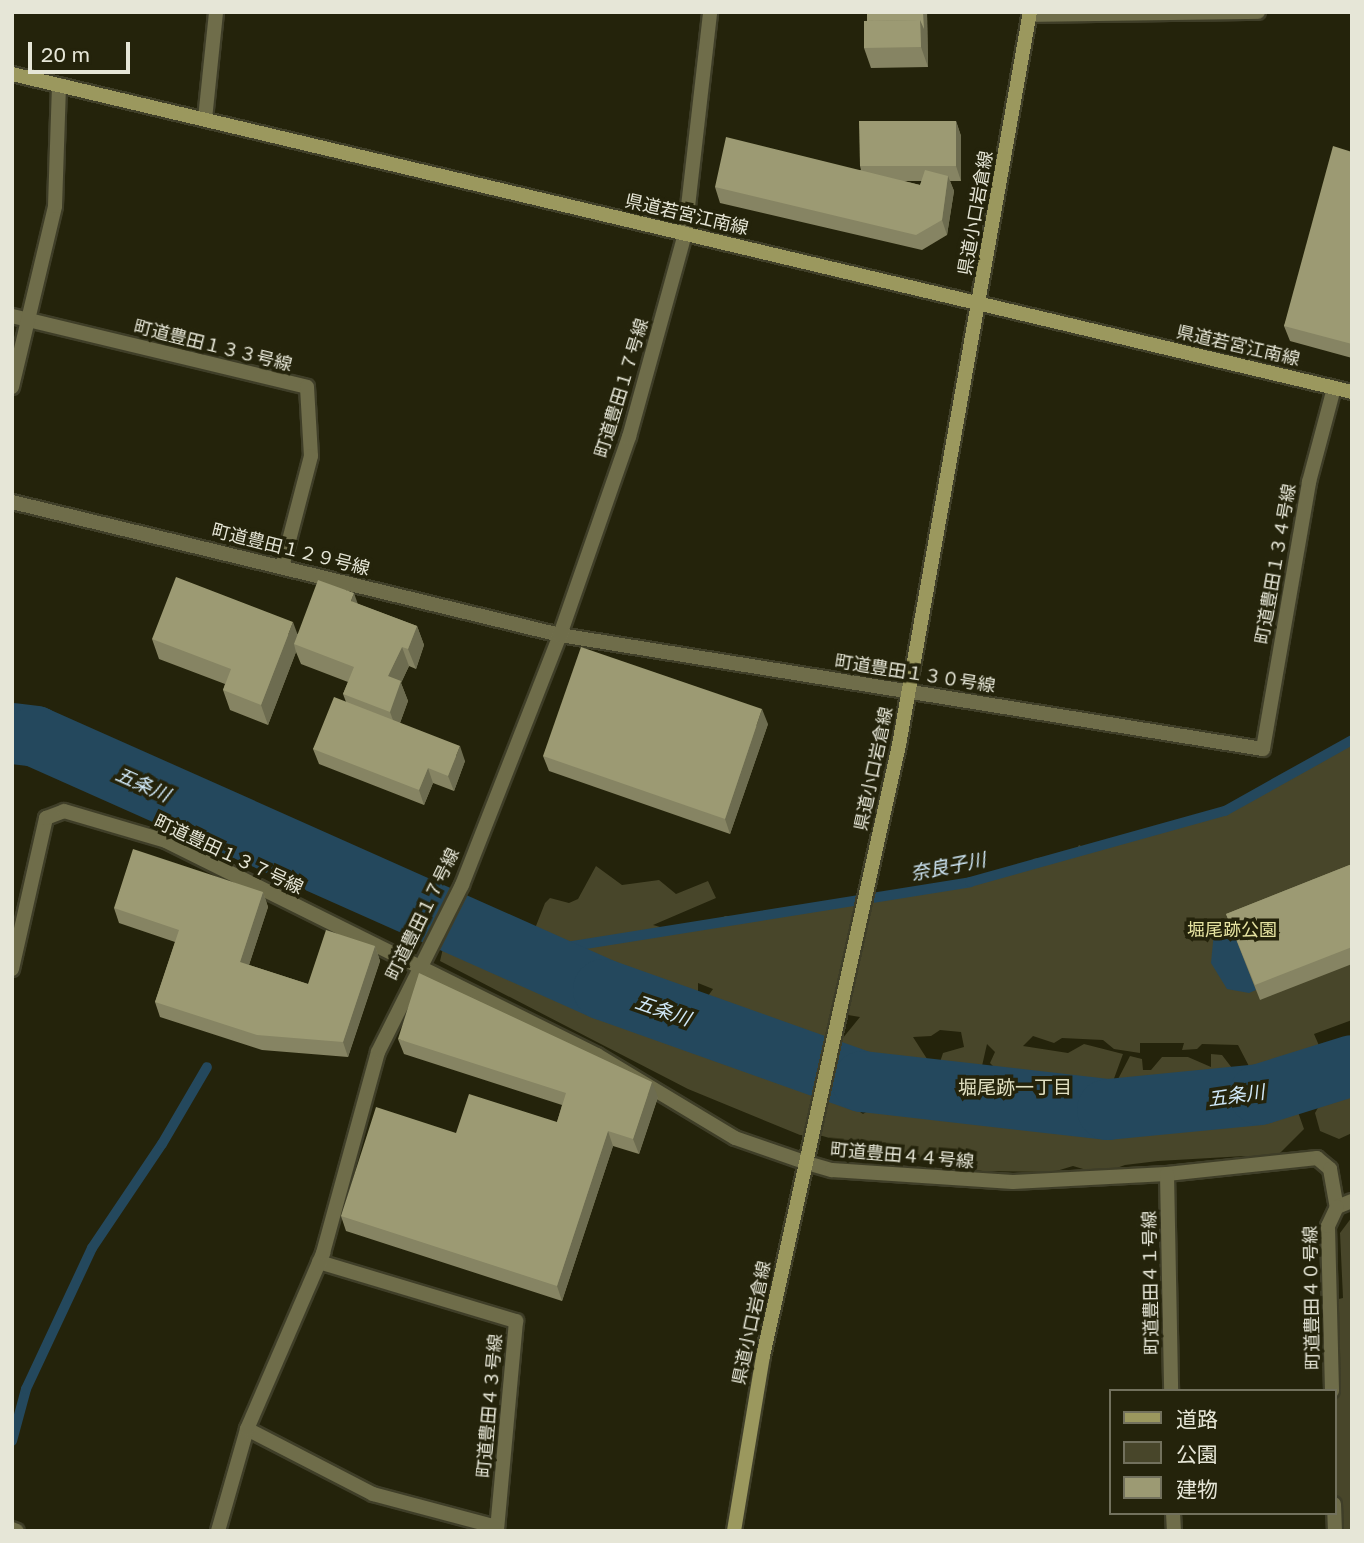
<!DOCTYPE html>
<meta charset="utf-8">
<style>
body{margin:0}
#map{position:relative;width:1364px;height:1543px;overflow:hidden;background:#24230b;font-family:"Golos Text","Noto Sans JP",sans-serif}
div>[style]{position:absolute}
.green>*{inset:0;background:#48462a}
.water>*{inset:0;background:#24485d}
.stream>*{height:10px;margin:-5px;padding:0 5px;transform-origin:5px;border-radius:5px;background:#24485d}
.river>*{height:61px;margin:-30.5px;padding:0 30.5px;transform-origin:30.5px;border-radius:30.5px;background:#24485d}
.roads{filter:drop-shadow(2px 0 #3f3e28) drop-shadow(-2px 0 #3f3e28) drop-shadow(0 2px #3f3e28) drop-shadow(0 -2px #3f3e28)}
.street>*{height:14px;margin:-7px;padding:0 7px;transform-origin:7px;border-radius:7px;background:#6f6d4a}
.secondary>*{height:14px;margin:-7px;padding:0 7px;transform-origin:7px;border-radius:7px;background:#9b985e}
.wall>*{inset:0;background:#868463}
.shaded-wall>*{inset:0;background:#6d6c50}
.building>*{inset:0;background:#9c9a73}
span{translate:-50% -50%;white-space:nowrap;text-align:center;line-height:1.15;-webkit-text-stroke:7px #24230b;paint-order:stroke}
.street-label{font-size:18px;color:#e6e6d7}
.park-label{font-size:18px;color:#e6e3a1}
.water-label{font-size:19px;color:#d0e8f8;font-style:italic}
.neighbourhood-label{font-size:19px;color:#e0dfc1}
.frame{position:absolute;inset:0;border:14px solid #e6e6d7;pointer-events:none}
.legend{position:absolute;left:1109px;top:1389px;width:228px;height:126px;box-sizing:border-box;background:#24230b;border:2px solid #72715d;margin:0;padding:9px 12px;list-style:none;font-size:21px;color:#e6e6d7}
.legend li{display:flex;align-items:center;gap:14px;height:35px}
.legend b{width:35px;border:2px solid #72715d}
.scale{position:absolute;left:28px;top:42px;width:102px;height:32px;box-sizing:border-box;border:4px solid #e6e6d7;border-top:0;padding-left:9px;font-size:21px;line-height:24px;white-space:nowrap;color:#e6e6d7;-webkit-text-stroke:5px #24230b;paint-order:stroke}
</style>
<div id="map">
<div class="green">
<div style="clip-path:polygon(1352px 744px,1352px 1020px,1314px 1034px,1324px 1057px,1286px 1078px,1276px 1093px,1254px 1100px,1238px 1091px,1222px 1105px,1141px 1082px,1134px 1097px,1116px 1083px,1130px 1056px,1142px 1059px,1143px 1070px,1151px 1070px,1162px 1057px,1188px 1057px,1211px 1067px,1211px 1054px,1222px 1055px,1232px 1068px,1226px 1079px,1237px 1084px,1253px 1074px,1238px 1045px,1202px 1044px,1197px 1049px,1182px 1050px,1184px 1043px,1140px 1043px,1140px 1053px,1114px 1049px,1103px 1040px,1062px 1038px,1054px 1043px,1033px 1036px,1023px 1046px,1068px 1053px,1084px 1044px,1123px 1054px,1108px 1095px,1069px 1098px,1000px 1089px,1003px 1076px,990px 1063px,995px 1052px,987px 1044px,982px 1066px,991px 1084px,974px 1102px,960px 1100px,953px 1086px,936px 1074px,943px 1053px,964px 1047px,961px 1032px,940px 1030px,931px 1036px,913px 1037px,929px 1062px,926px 1079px,884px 1080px,851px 1066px,838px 1044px,860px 1017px,842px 1014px,835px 1057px,762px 1052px,718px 1023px,703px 1003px,713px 989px,698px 983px,698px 999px,667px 1001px,607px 980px,603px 968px,574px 969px,532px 936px,545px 903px,550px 898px,569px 903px,578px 899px,596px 866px,622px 885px,659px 880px,676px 894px,708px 881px,716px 898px,653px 925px,671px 930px,715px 923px,725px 916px,760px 916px,970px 882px,1031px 865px,1033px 859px,1075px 852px,1079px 845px,1087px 849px,1225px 811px)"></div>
<div style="clip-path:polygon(465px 929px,489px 945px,525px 945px,561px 977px,597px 980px,637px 994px,671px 1025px,756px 1058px,774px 1080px,816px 1080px,863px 1114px,875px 1106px,916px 1103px,921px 1116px,1001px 1107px,1026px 1117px,1035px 1108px,1092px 1122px,1112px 1117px,1149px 1126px,1160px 1113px,1182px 1125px,1196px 1112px,1225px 1112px,1242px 1122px,1244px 1108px,1284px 1100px,1298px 1112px,1304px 1129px,1272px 1161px,1245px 1156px,1158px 1161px,1125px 1165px,1100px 1174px,1073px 1166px,1053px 1172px,982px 1171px,942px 1162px,910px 1161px,819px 1135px,800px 1135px,688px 1089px,440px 961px,444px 944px)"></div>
<div style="clip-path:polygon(1340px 1092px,1352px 1096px,1352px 1133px,1339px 1139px,1320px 1131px,1315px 1113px,1324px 1097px)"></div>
<div style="clip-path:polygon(1352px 1217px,1352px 1531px,1335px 1531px,1330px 1301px,1343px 1298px,1340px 1233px)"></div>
</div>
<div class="water">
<div style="clip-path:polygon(1229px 920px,1256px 990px,1249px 993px,1227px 989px,1211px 963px,1214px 932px)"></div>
</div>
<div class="stream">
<div style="left:529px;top:953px;width:447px;rotate:-9.1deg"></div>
<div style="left:970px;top:882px;width:265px;rotate:-15.6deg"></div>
<div style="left:1225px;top:811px;width:145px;rotate:-29.2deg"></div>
<div style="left:12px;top:1441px;width:54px;rotate:-74.9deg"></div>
<div style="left:26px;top:1389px;width:156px;rotate:-64.9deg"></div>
<div style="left:92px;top:1248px;width:125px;rotate:-56.1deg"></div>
<div style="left:162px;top:1144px;width:89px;rotate:-59.7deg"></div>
</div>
<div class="river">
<div style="left:12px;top:733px;width:23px;rotate:7deg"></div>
<div style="left:35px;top:736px;width:622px;rotate:24.01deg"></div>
<div style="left:603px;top:989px;width:275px;rotate:19.6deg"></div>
<div style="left:862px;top:1081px;width:247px;rotate:6.5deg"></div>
<div style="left:1107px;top:1109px;width:153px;rotate:-5.6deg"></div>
<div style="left:1259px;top:1094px;width:97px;rotate:-17.3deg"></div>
</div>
<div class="roads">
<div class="street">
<div style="left:1029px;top:15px;width:229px;rotate:-0.8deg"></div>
<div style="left:205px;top:119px;width:108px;rotate:-84.1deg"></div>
<div style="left:12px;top:316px;width:303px;rotate:13.5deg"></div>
<div style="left:307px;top:387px;width:69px;rotate:86.7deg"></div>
<div style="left:311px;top:456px;width:115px;rotate:104.6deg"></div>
<div style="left:12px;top:387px;width:186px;rotate:-76.6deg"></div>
<div style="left:55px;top:206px;width:121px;rotate:-88.1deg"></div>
<div style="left:12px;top:502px;width:564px;rotate:13.64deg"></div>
<div style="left:560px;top:635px;width:712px;rotate:9.21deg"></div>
<div style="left:1263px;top:749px;width:271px;rotate:-80.2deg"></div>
<div style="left:1309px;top:482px;width:97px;rotate:-75.1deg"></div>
<div style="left:12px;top:969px;width:155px;rotate:-77.3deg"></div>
<div style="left:46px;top:818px;width:19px;rotate:-21deg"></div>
<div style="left:64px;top:811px;width:106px;rotate:16.4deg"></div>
<div style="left:166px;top:841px;width:481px;rotate:26.4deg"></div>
<div style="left:597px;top:1055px;width:161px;rotate:31deg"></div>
<div style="left:735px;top:1138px;width:76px;rotate:19.1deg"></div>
<div style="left:807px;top:1163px;width:26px;rotate:16deg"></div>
<div style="left:832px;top:1170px;width:181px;rotate:3.8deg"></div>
<div style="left:1013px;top:1182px;width:154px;rotate:-3deg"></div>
<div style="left:1167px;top:1174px;width:151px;rotate:-6.1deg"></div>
<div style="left:1317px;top:1158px;width:17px;rotate:40deg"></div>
<div style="left:1330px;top:1169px;width:39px;rotate:80deg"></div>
<div style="left:1337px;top:1207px;width:16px;rotate:-22deg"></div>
<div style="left:1167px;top:1174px;width:217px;rotate:88.9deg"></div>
<div style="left:319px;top:1262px;width:206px;rotate:16.7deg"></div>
<div style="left:516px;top:1321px;width:211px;rotate:95.2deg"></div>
<div style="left:1332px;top:1391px;width:165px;rotate:-91.4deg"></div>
<div style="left:1328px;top:1226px;width:21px;rotate:-65deg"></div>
<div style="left:247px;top:1429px;width:142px;rotate:27.3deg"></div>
<div style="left:373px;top:1494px;width:128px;rotate:14.9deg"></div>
<div style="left:1334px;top:1504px;width:27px;rotate:88deg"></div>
<div style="left:1173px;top:1513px;width:18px;rotate:87deg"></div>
<div style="left:12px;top:1529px;width:5px;rotate:22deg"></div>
<div style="left:218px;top:1531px;width:106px;rotate:-74.1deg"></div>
<div style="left:247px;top:1429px;width:192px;rotate:-66.6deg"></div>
<div style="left:323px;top:1253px;width:208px;rotate:-74.7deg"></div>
<div style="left:378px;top:1052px;width:187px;rotate:-63.3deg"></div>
<div style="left:462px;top:885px;width:269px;rotate:-68.6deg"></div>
<div style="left:560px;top:635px;width:210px;rotate:-70.8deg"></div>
<div style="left:629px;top:437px;width:212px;rotate:-74.6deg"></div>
<div style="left:685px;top:233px;width:222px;rotate:-83.5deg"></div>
</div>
<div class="secondary">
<div style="left:12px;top:74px;width:1377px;rotate:13.35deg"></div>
<div style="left:734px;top:1531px;width:177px;rotate:-80.6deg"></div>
<div style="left:763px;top:1356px;width:626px;rotate:-77.45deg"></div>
<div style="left:899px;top:745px;width:745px;rotate:-79.87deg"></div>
</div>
</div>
<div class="wall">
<div style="clip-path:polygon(927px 12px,928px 67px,871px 68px,864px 48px,867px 21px)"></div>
<div style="clip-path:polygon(evenodd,956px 121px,961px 136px,961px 181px,950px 181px,954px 191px,947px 235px,922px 250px,720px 203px,715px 187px,861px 170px,860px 166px,956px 121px,904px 181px,922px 181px,920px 185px,904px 181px)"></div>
<div style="clip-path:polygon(1352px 152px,1352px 358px,1290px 341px,1284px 326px)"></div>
<div style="clip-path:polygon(358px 604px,417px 626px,424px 645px,416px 669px,409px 666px,401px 683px,408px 701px,400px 723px,465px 761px,454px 791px,433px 783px,424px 805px,319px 764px,313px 749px,346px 702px,343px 694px,348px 682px,301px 664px,296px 652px,268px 725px,230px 710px,223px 690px,225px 684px,159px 659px,152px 639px,298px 634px)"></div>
<div style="clip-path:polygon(768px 724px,730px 834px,549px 771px,543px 756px)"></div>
<div style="clip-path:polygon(1352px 864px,1352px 964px,1260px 1000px,1226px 914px)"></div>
<div style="clip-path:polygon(263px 892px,268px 907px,249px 965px,308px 984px,375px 946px,380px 961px,348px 1057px,262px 1050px,160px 1017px,155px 1002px,175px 942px,119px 923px,114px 908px)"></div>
<div style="clip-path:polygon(398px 1039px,658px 1097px,639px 1154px,613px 1146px,562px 1301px,346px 1231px,341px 1216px,456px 1133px,557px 1122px,562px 1105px,404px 1054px)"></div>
</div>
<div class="shaded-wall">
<div style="clip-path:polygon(923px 12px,927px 12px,928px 67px,921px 47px,920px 20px)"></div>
<div style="clip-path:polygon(956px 121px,961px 136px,961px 181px,956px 166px)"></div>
<div style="clip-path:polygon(948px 176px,954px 191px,947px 235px,942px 220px)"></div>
<div style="clip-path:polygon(354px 593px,361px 613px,351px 601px)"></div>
<div style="clip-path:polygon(293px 622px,300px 641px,294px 644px,296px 652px,268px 725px,261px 705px)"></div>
<div style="clip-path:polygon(417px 626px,424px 645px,416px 669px,408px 649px)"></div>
<div style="clip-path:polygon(402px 647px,409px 666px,401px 683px,408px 701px,397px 731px,390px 712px,388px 676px)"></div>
<div style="clip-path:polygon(762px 709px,768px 724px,730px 834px,725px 819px)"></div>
<div style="clip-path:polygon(460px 746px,465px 761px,454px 791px,448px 776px)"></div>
<div style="clip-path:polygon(428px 768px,433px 783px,424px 805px,419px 790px)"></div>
<div style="clip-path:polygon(263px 892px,268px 907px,245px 977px,240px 962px)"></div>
<div style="clip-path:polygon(375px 946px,380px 961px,348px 1057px,343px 1042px)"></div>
<div style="clip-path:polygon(652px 1082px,658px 1097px,639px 1154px,633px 1139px)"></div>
<div style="clip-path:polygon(608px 1131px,613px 1146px,562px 1301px,557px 1286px)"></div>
</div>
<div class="building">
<div style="clip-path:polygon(867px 12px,923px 12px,924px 29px,920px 20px,867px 21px)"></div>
<div style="clip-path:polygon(920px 20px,921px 47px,864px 48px,864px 21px)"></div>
<div style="clip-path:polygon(859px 121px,956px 121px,956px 166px,860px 166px)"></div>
<div style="clip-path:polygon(726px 137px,920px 185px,925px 170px,948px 176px,942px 220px,916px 235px,715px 187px)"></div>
<div style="clip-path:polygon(1333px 146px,1352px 152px,1352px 344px,1284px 326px)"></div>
<div style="clip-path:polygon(176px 577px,293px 622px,261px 705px,223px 690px,231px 669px,152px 639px)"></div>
<div style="clip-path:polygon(318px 580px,354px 593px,351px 601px,417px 626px,408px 649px,402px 647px,388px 676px,401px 681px,390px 712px,343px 694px,354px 667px,294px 644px)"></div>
<div style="clip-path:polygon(581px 647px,762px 709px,725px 819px,543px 756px)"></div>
<div style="clip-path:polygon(334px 697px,460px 746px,448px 776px,428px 768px,419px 790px,313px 749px)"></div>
<div style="clip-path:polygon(133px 849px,263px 892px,240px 962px,308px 984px,326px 930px,375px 946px,343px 1042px,257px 1035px,155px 1002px,179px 930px,114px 908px)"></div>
<div style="clip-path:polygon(1352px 864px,1352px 947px,1255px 985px,1226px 914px)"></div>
<div style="clip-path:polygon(419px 973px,652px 1082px,633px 1139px,608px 1131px,557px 1286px,341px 1216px,376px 1107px,456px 1133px,469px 1094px,557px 1122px,566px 1093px,398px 1039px)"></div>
</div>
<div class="street-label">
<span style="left:975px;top:213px;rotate:-80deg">県道小口岩倉線</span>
<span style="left:687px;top:214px;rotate:13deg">県道若宮江南線</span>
<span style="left:213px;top:345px;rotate:14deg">町道豊田１３３号線</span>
<span style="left:1238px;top:345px;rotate:13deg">県道若宮江南線</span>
<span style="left:621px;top:388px;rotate:-73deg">町道豊田１７号線</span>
<span style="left:291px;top:549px;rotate:14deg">町道豊田１２９号線</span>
<span style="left:1275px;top:564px;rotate:-80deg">町道豊田１３４号線</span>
<span style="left:915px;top:673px;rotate:9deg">町道豊田１３０号線</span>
<span style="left:873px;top:769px;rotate:-78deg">県道小口岩倉線</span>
<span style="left:229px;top:854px;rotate:25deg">町道豊田１３７号線</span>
<span style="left:422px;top:914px;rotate:-64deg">町道豊田１７号線</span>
<span style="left:902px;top:1155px;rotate:5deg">町道豊田４４号線</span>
<span style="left:1150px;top:1283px;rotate:-91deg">町道豊田４１号線</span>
<span style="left:1311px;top:1298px;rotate:-91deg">町道豊田４０号線</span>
<span style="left:751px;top:1323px;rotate:-78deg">県道小口岩倉線</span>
<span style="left:489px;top:1406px;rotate:-85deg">町道豊田４３号線</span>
</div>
<div class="park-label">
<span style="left:1232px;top:929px">堀尾跡公園</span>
</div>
<div class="water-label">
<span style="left:143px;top:784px;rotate:24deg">五条川</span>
<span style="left:948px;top:866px;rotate:-11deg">奈良子川</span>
<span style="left:663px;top:1010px;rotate:19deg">五条川</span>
<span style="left:1236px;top:1095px;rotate:-8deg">五条川</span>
</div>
<div class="neighbourhood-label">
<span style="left:1015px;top:1087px">堀尾跡一丁目</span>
</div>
<div class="frame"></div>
<ul class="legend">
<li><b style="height:9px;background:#9b985e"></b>道路</li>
<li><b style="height:19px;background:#48462a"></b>公園</li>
<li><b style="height:19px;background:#9c9a73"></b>建物</li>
</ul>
<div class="scale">20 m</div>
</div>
